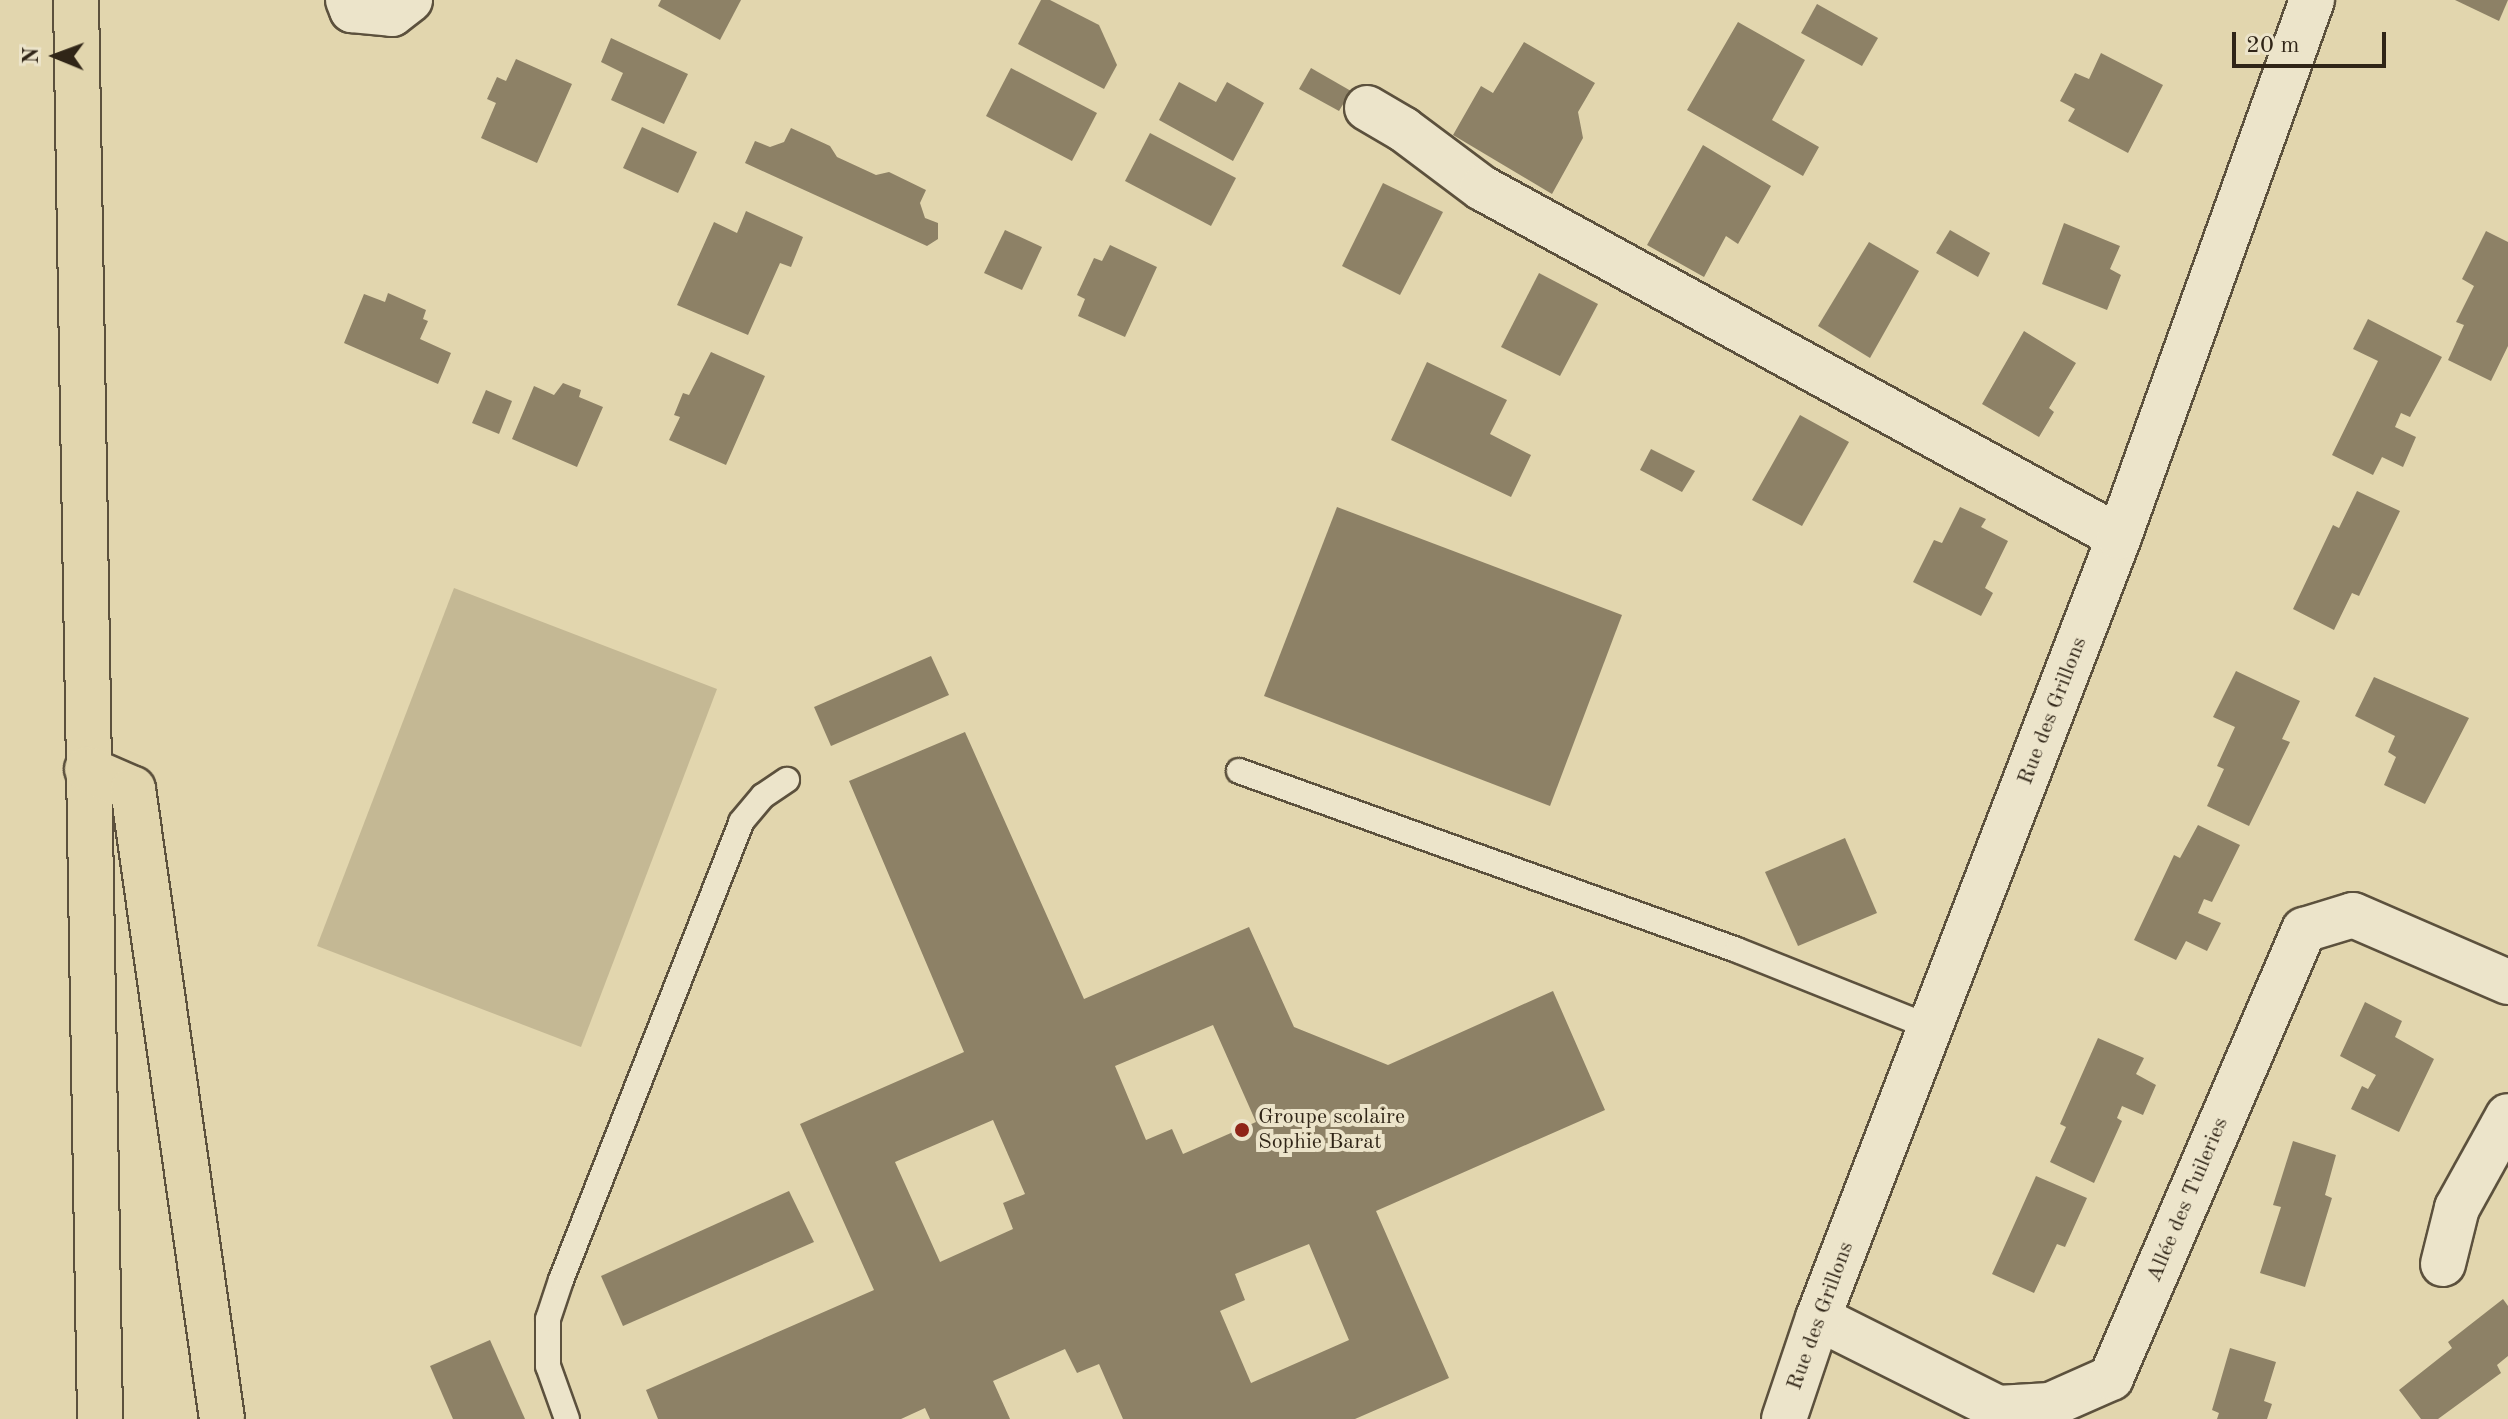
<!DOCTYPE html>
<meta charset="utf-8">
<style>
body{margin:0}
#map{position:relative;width:2508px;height:1419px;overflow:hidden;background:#e2d6ae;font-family:"Old Standard TT",serif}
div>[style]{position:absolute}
.green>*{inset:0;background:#c4b894}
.building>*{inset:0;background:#8d8166}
.roads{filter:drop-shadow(2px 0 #5c513d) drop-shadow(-2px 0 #5c513d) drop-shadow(0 2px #5c513d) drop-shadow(0 -2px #5c513d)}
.service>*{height:24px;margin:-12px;padding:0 12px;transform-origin:12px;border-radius:12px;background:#ece4ca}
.minor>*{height:44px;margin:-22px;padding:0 22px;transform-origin:22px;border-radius:22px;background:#ece4ca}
.trunk>*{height:44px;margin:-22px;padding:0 22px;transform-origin:22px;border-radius:22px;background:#e2d6ae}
.dots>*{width:22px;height:22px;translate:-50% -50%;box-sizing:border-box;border:4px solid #ece4ca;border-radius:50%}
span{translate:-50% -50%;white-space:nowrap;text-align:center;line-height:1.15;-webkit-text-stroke:8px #ece4ca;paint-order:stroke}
.street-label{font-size:22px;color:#302517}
.poi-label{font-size:22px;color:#302517}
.left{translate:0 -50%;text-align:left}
.north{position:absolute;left:16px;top:16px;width:80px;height:80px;-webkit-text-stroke:6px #ece4ca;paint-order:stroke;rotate:271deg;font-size:22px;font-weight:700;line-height:32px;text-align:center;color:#302517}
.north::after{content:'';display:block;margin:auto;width:28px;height:36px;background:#302517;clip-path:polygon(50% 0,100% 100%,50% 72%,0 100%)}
.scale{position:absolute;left:2232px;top:32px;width:154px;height:36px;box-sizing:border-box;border:4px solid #302517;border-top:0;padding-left:10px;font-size:24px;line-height:28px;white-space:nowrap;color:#302517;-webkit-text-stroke:6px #ece4ca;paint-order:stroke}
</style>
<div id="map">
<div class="green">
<div style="clip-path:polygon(454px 588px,717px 689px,581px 1047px,317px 946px)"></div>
</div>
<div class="building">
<div style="clip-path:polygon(661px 0,741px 0,720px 40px,658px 6px)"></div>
<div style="clip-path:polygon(1041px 0,1050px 0,1099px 25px,1117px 65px,1104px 89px,1018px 44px)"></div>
<div style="clip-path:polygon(2455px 0,2508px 0,2499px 21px)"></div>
<div style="clip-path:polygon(1817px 4px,1878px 38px,1862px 66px,1801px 33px)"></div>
<div style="clip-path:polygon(1738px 22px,1805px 60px,1772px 120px,1819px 147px,1803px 176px,1687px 110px)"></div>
<div style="clip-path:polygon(611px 38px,688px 74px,664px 124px,611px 100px,623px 73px,601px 62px)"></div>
<div style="clip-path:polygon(1524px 42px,1595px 83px,1578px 112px,1583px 138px,1552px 194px,1453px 135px,1481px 86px,1493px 93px)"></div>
<div style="clip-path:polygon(2101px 53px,2163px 85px,2128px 153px,2068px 121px,2075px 109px,2060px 101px,2075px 73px,2089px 79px)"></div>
<div style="clip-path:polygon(516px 59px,572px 84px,537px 163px,481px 138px,496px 103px,487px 99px,497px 77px,506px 81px)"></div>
<div style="clip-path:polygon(1011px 68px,1097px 113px,1072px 161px,986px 116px)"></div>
<div style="clip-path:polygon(1311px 68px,1351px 91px,1339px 111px,1299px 89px)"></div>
<div style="clip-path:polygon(1179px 82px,1216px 102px,1227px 82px,1264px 103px,1233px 161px,1159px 120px)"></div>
<div style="clip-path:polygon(642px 127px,697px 152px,678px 193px,623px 168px)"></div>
<div style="clip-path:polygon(791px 128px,830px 146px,837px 157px,876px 175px,889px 172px,926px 190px,920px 203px,925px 218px,938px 223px,938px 239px,927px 246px,745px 163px,755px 141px,770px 147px,784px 142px)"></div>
<div style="clip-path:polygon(1150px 133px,1236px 178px,1211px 226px,1125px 181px)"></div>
<div style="clip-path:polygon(1703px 145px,1771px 186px,1738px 244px,1726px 236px,1704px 277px,1647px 245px)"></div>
<div style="clip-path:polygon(1383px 183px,1443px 212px,1400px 295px,1342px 266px)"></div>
<div style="clip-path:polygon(746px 211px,803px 237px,791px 267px,780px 263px,748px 335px,677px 305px,714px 222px,737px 233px)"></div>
<div style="clip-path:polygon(2064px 223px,2120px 246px,2110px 269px,2121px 275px,2107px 310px,2042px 284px)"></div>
<div style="clip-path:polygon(1005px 230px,1042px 247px,1022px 290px,984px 273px)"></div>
<div style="clip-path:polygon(1950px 230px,1990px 253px,1978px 277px,1936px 253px)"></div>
<div style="clip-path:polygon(2486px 231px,2508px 242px,2508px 346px,2491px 381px,2448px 360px,2464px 325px,2456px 322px,2474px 286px,2462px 279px)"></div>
<div style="clip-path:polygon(1869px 242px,1919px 271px,1870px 358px,1818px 326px)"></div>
<div style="clip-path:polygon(1110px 245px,1157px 267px,1125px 337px,1078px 316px,1085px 299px,1077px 295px,1094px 258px,1102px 261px)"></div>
<div style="clip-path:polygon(1539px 273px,1598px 304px,1560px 376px,1501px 347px)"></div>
<div style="clip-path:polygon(388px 293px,426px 310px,423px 319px,428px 321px,420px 339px,451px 353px,438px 384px,344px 343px,364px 294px,385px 302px)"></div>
<div style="clip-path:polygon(2368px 319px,2442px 357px,2410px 417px,2401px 413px,2395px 427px,2416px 437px,2403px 467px,2382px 457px,2373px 475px,2332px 455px,2378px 361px,2353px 349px)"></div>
<div style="clip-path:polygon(2024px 331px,2076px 363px,2049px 408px,2054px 412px,2039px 437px,1982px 404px)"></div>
<div style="clip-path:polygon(711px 352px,765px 376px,726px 465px,669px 440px,680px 417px,674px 415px,683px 393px,689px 395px)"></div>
<div style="clip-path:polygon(1427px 362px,1507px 400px,1490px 434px,1531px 455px,1511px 497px,1391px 440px)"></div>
<div style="clip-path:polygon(563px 383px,581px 390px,579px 397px,603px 407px,577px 467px,512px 439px,534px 386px,554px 395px)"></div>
<div style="clip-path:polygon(486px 390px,512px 401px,499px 434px,472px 423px)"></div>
<div style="clip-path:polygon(1800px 415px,1849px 442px,1802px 526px,1752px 500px)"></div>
<div style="clip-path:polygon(1651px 449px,1695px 471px,1682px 492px,1640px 470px)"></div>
<div style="clip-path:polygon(2357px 491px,2400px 511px,2359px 596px,2352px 593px,2334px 630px,2293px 609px,2333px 525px,2339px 528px)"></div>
<div style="clip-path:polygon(1337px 507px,1622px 615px,1550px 806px,1264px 696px)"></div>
<div style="clip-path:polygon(1960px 507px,1986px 519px,1981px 527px,2008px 541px,1985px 588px,1993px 593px,1981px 616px,1913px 582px,1934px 540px,1942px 543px)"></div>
<div style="clip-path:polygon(931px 656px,949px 695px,831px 746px,814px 707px)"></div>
<div style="clip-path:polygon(2236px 671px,2300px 701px,2282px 739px,2290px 742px,2249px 826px,2207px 806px,2224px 769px,2217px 766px,2235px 727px,2213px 717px)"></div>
<div style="clip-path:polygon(2374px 677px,2469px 718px,2425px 804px,2384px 785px,2396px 757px,2388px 752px,2395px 736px,2355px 716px)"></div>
<div style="clip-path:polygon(evenodd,965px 732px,1084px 999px,1249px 927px,1294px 1027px,1388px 1065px,1553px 991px,1605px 1110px,1376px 1211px,1449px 1378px,1355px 1419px,1123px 1419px,1099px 1364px,1077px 1373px,1065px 1349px,993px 1381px,1010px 1419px,930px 1419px,925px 1408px,901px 1419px,658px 1419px,646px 1390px,874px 1290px,800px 1124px,964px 1052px,849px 781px,965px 732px,1213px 1025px,1256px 1122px,1183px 1154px,1172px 1129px,1146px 1140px,1115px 1066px,1213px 1025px,965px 732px,993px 1120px,1025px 1194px,1003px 1203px,1013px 1229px,940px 1262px,895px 1162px,993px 1120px,965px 732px,1309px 1244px,1349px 1340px,1251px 1383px,1220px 1311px,1245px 1300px,1235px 1274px,1309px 1244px)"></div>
<div style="clip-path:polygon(2198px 825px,2240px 845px,2212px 902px,2204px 899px,2198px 913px,2221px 923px,2207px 951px,2186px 941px,2176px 960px,2134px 940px,2174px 855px,2180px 858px)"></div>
<div style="clip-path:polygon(1845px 838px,1877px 913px,1798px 946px,1765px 872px)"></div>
<div style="clip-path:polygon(2365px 1002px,2402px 1021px,2395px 1037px,2434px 1059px,2399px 1132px,2351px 1109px,2362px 1086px,2368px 1089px,2376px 1075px,2340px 1056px)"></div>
<div style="clip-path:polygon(2098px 1038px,2144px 1058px,2136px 1074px,2156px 1085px,2143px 1115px,2122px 1106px,2117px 1118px,2122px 1121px,2094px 1183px,2050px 1162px,2066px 1127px,2060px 1124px)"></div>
<div style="clip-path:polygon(2293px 1141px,2336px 1155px,2325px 1195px,2332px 1198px,2305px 1287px,2260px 1273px,2281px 1207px,2273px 1205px)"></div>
<div style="clip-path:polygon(2036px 1176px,2087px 1198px,2065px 1247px,2057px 1244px,2034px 1293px,1992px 1274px)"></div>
<div style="clip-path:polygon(789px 1191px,814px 1242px,623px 1326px,601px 1276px)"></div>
<div style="clip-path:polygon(2503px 1299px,2508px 1306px,2508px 1356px,2497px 1365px,2501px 1373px,2438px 1419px,2421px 1419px,2399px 1390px,2452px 1348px,2448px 1342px)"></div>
<div style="clip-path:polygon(490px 1340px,525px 1419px,453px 1419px,430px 1366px)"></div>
<div style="clip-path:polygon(2230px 1348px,2276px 1362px,2264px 1401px,2272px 1404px,2267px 1419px,2217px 1419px,2219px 1413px,2212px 1410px)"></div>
</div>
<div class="roads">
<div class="service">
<div style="left:1239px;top:771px;width:529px;rotate:19.77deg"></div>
<div style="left:1737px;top:950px;width:210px;rotate:21.8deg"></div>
<div style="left:567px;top:1419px;width:56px;rotate:-109.7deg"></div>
<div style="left:548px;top:1366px;width:47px;rotate:-90deg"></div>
<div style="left:548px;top:1319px;width:41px;rotate:-71.6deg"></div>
<div style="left:561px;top:1280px;width:492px;rotate:-68.5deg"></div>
<div style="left:741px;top:822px;width:34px;rotate:-50deg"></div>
<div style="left:763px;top:796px;width:29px;rotate:-34deg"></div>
</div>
<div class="minor">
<div style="left:348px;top:0;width:11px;rotate:68deg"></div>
<div style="left:352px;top:10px;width:40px;rotate:5.7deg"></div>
<div style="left:392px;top:14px;width:23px;rotate:-38deg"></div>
<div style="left:1367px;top:108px;width:42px;rotate:30.3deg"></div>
<div style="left:1403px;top:129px;width:99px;rotate:36.8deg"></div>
<div style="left:1482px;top:188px;width:726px;rotate:28.72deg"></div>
<div style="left:2443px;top:1264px;width:58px;rotate:-76deg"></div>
<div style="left:2457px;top:1208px;width:105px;rotate:-61deg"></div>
<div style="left:1818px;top:1318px;width:201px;rotate:26.6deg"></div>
<div style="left:1998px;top:1408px;width:52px;rotate:-3.3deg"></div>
<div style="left:2050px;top:1405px;width:67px;rotate:-23.9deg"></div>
<div style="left:2111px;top:1378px;width:488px;rotate:-66.7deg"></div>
<div style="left:2304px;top:930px;width:51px;rotate:-17deg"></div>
<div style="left:2353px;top:915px;width:169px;rotate:23.4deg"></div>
<div style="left:1784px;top:1419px;width:107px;rotate:-71.4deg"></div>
<div style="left:1818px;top:1318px;width:837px;rotate:-68.92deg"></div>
<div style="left:2119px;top:537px;width:571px;rotate:-70.23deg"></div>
</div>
<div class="trunk">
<div style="left:76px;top:0;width:1419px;rotate:89.03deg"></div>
<div style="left:87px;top:769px;width:50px;rotate:23.5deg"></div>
<div style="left:133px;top:789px;width:636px;rotate:81.96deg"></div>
</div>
</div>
<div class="dots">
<div style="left:1242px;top:1130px;background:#8f2418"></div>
</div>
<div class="street-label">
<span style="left:2053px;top:711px;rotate:-69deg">Rue des Grillons</span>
<span style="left:2188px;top:1200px;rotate:-67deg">Allée des Tuileries</span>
<span style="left:1821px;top:1316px;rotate:-70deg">Rue des Grillons</span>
</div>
<div class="poi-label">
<span class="left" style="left:1258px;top:1130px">Groupe scolaire<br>Sophie Barat</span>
</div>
<div class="north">N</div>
<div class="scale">20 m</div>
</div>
